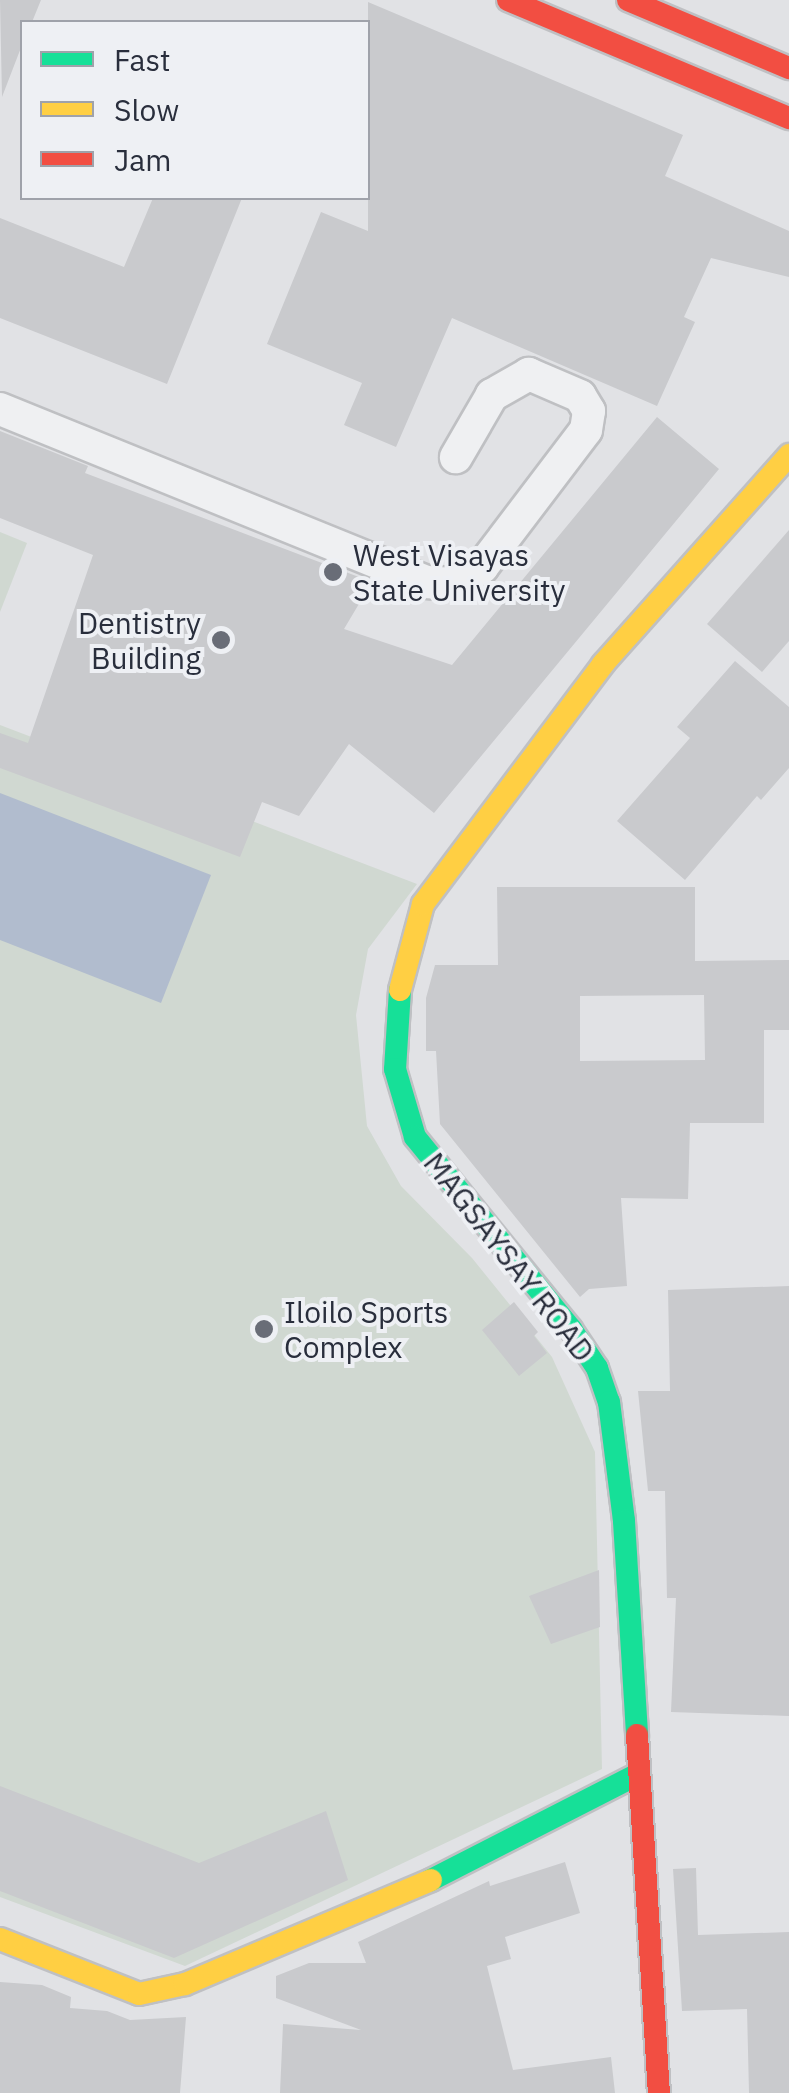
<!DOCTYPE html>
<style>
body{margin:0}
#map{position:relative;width:789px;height:2093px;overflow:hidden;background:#e1e2e5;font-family:"IBM Plex Sans",sans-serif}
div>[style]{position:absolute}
.green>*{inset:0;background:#d0d8d1}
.water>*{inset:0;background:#b1bcce}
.building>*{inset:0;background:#c9cacd}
.roads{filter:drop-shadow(2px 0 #bfc0c3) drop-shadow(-2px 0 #bfc0c3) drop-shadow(0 2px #bfc0c3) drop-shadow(0 -2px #bfc0c3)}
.street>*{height:32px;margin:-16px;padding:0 16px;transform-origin:16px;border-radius:16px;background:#eff0f2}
.fast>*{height:22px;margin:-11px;padding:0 11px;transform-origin:11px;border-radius:11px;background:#16e098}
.slow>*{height:22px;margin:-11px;padding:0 11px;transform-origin:11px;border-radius:11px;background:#ffcf43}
.jam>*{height:22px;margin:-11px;padding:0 11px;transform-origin:11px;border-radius:11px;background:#f24e42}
.dots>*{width:28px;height:28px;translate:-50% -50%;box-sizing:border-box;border:5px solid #eef0f4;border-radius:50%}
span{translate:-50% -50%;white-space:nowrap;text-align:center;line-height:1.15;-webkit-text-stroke:8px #eef0f4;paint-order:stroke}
.poi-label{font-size:30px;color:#292e3c}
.left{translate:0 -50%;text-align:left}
.right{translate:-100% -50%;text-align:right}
.street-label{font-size:30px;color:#292e3c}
.legend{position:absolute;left:20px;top:20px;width:350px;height:180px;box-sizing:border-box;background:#eef0f4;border:2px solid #9fa2aa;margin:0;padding:12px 18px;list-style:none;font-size:30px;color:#292e3c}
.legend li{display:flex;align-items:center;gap:20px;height:50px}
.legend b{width:50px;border:2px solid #9fa2aa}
</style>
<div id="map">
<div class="green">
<div style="clip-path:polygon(0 532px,27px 543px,0 612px)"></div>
<div style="clip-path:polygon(0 725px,417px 884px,368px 949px,356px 1015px,367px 1126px,401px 1186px,472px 1258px,552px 1357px,595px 1452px,602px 1769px,185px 1966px,0 1897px)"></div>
</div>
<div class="water">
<div style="clip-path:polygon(0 793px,211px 875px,161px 1003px,0 940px)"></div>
</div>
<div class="building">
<div style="clip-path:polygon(0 0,41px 0,32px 22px,22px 22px,22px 45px,2px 97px)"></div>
<div style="clip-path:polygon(368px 2px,683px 135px,665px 176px,789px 231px,789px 277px,711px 258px,684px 317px,695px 322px,657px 406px,452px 318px,396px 447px,344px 425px,362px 383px,267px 344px,321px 212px,368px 231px)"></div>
<div style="clip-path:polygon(153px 198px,242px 198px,167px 384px,0 318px,0 218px,124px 267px)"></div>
<div style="clip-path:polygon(657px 417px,719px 469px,434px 813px,349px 744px,299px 816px,262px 802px,240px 857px,0 768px,0 733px,28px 743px,93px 555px,0 518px,0 431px,88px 466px,85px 473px,372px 582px,344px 629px,452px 665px)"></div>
<div style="clip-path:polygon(789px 530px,789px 641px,762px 672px,707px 624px)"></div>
<div style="clip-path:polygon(735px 661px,789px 707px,789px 768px,761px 800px,757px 796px,685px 880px,617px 821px,690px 738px,677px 727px)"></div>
<div style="clip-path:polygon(evenodd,497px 887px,695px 887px,695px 961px,789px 960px,789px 1030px,764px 1030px,764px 1123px,690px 1123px,688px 1199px,621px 1198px,627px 1286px,589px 1289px,580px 1297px,440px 1124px,436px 1051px,426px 1051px,426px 998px,435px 965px,498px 965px,497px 887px,704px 995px,705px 1060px,580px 1061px,580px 996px,704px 995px)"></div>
<div style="clip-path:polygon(789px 1286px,789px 1716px,671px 1712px,676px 1598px,667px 1598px,665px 1491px,648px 1491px,638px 1391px,670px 1391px,668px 1290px)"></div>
<div style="clip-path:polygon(514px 1302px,538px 1332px,534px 1336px,547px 1353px,519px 1376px,482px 1330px)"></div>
<div style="clip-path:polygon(599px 1570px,600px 1627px,551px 1644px,529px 1596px)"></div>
<div style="clip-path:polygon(0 1786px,199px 1863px,326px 1811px,348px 1880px,174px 1958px,0 1891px)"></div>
<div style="clip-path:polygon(565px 1862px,580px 1913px,505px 1937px,511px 1959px,487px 1966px,513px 2070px,611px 2057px,615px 2093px,280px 2093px,283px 2024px,361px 2030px,276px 1998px,276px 1976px,309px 1963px,366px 1963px,358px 1942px,489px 1881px,490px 1886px)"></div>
<div style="clip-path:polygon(696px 1868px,698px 1935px,789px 1932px,789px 2093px,749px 2093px,747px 2009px,682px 2011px,673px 1869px)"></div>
<div style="clip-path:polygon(0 1982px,42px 1985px,71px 1997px,70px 2008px,107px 2011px,130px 2020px,186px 2017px,180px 2093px,0 2093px)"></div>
</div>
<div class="roads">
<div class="street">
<div style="left:0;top:409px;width:459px;rotate:22.1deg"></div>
<div style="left:425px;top:582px;width:30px;rotate:4deg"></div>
<div style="left:455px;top:584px;width:32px;rotate:-32deg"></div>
<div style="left:482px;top:567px;width:172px;rotate:-52.8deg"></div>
<div style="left:586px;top:430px;width:19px;rotate:-81deg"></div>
<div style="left:589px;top:411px;width:17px;rotate:-121deg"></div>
<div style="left:580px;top:396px;width:56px;rotate:-156.7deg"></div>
<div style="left:529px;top:374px;width:43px;rotate:150.4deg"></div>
<div style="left:492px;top:395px;width:72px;rotate:120.1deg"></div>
</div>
<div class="fast">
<div style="left:400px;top:990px;width:79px;rotate:93.6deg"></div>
<div style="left:395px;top:1069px;width:71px;rotate:73.6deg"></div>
<div style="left:415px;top:1137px;width:247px;rotate:50.9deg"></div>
<div style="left:571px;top:1329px;width:47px;rotate:56.3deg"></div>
<div style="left:597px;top:1368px;width:36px;rotate:71deg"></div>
<div style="left:609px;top:1402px;width:120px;rotate:82.8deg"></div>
<div style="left:624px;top:1521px;width:214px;rotate:86.5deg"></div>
<div style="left:431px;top:1880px;width:233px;rotate:-27.1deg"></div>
</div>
<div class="slow">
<div style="left:400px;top:990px;width:89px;rotate:-75deg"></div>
<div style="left:423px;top:904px;width:300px;rotate:-53.1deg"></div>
<div style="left:603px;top:664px;width:280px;rotate:-48.3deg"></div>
<div style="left:0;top:1939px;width:149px;rotate:21.6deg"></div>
<div style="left:139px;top:1994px;width:47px;rotate:-12.3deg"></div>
<div style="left:185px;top:1984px;width:267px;rotate:-22.9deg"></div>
</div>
<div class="jam">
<div style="left:508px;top:0;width:305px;rotate:22.8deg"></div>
<div style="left:628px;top:0;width:175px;rotate:22.9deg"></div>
<div style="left:637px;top:1735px;width:359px;rotate:86.5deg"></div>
</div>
</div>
<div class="dots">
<div style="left:333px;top:572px;background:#696d77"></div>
<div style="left:221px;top:640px;background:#696d77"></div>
<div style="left:264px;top:1329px;background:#696d77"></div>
</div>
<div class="poi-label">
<span class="left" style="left:353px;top:572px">West Visayas<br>State University</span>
<span class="right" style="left:201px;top:640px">Dentistry<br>Building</span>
<span class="left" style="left:284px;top:1329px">Iloilo Sports<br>Complex</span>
</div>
<div class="street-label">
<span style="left:509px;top:1257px;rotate:52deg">MAGSAYSAY ROAD</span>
</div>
<ul class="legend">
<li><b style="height:12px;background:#16e098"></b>Fast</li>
<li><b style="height:12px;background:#ffcf43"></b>Slow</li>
<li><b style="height:12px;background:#f24e42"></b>Jam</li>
</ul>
</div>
